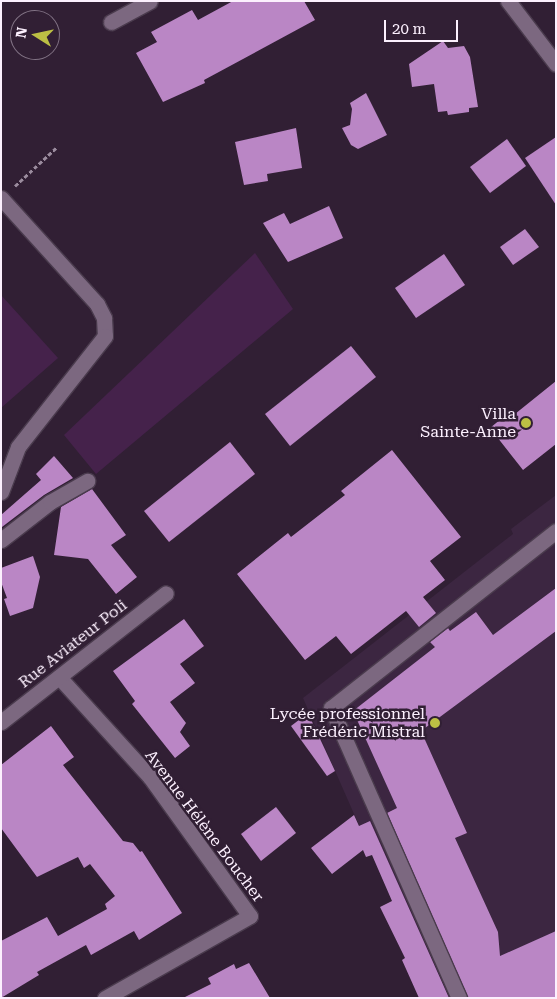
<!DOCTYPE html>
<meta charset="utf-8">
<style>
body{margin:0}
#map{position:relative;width:557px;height:999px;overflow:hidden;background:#311f34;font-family:"Roboto Serif",serif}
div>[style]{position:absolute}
.built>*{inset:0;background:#3c2641}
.green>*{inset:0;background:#45224b}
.building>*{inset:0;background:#ba86c5}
.path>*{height:3px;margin-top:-1.5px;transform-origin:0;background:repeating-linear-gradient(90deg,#9b8c9e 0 4px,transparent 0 6.5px)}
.roads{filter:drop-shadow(1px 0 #4a3b4d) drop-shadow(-1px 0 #4a3b4d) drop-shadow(0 1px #4a3b4d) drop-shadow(0 -1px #4a3b4d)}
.minor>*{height:15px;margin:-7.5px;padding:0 7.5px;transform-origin:7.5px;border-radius:7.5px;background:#7c6880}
.dots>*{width:14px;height:14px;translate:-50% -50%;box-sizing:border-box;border:2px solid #311f34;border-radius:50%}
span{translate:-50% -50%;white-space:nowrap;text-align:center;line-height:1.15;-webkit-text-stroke:5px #311f34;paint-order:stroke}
.poi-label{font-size:16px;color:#fcf0fe}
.right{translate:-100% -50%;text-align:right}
.street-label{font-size:16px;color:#fcf0fe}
.frame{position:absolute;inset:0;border:2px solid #fcf0fe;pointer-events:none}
.north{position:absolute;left:10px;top:10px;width:50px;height:50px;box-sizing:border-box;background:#311f34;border:1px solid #827385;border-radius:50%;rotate:280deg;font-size:14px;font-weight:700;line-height:20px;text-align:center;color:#fcf0fe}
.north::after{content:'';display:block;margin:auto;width:18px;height:22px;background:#bcbf44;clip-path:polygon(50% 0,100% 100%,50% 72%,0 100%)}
.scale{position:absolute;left:384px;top:20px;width:74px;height:22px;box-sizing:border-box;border:2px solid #fcf0fe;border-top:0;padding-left:6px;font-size:15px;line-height:18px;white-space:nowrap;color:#fcf0fe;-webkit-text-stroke:4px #311f34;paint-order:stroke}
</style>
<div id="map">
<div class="built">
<div style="clip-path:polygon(556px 495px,556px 998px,435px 998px,303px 698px,513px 534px,511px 529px)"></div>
</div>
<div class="green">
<div style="clip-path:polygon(255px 253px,293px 309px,96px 474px,64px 435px)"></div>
<div style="clip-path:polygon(1px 295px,58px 358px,1px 408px)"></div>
</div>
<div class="building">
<div style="clip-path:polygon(233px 1px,304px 1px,315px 20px,204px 80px,205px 83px,163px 102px,136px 53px,157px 42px,151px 32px,192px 10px,198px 20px)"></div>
<div style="clip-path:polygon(443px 41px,448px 48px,464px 46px,470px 57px,478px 107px,469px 108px,469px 112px,448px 115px,447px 111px,438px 112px,434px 84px,412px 87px,409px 64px)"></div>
<div style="clip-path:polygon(366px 93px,387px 135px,358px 149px,351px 145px,342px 128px,350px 125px,352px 109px,350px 103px)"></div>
<div style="clip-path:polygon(296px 128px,302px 168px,267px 174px,268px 181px,244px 185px,235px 142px)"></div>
<div style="clip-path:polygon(556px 137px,556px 205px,525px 158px)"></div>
<div style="clip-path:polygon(507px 139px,526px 166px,490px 193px,470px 167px)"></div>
<div style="clip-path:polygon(329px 206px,343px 238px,288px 262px,263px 223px,284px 213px,290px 224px)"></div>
<div style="clip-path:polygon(525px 229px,539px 247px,513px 265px,500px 247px)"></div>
<div style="clip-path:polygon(444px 254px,465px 285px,416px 318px,395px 288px)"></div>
<div style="clip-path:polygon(351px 346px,376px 377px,290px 446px,265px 414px)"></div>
<div style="clip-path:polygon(556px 381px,556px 444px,523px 470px,490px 428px,507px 414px,510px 418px)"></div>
<div style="clip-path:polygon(230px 442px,255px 474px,169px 542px,144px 511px)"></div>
<div style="clip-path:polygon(392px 450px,461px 537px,430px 561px,445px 580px,423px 597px,436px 613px,419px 627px,406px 611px,351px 654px,336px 636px,305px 660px,237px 574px,288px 533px,291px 537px,345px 495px,341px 491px)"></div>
<div style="clip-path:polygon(54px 456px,73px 478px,44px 495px,2px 527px,1px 515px,41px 480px,36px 474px)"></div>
<div style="clip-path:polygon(92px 489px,126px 535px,111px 545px,137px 577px,116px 594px,88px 559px,54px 555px,61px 507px)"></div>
<div style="clip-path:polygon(33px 556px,40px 577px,33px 608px,10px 616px,4px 599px,7px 598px,1px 582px,1px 568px)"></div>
<div style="clip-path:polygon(556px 588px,556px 631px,421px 731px,467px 833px,455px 838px,498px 932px,500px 956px,556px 931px,556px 998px,468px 998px,387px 813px,397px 808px,353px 711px,435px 647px,430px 642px,448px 628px,450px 631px,476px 612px,493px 635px)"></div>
<div style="clip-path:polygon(184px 619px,204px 646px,180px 664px,195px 683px,170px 702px,186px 723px,180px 732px,190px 746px,175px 758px,132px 704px,135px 701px,113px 671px)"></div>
<div style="clip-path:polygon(308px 713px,335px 771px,327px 776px,291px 726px)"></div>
<div style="clip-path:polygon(51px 726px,74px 757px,63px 765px,123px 841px,133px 843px,140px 852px,142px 851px,182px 913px,139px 940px,134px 931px,91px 955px,86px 945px,37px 972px,39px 975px,1px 998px,1px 941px,47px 917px,58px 936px,107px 909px,105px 904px,115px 896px,90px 864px,84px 868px,78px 857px,37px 877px,1px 828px,1px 765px)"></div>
<div style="clip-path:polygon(276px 807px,296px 833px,261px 861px,241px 834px)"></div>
<div style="clip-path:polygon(354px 815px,359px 826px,370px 821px,449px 998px,419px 998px,402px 960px,405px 958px,380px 907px,392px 901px,372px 855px,366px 857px,363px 850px,332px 874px,311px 848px)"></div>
<div style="clip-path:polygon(249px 963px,270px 998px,183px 998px,211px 984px,208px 978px,234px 964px,236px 969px)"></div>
</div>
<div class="path">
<div style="left:15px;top:186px;width:56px;rotate:-42.8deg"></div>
</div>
<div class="roads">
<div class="minor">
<div style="left:508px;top:1px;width:79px;rotate:52.7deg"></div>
<div style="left:111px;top:22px;width:44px;rotate:-28.3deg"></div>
<div style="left:1px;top:198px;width:143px;rotate:47.8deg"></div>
<div style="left:97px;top:304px;width:16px;rotate:63deg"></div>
<div style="left:104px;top:318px;width:18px;rotate:87deg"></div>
<div style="left:105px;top:336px;width:141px;rotate:128.1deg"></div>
<div style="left:18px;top:447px;width:48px;rotate:110.7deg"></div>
<div style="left:1px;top:540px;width:62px;rotate:-37.8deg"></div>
<div style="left:50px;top:502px;width:43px;rotate:-29.6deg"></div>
<div style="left:59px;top:677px;width:135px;rotate:47.7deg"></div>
<div style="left:150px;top:777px;width:171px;rotate:54.3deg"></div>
<div style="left:250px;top:916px;width:167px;rotate:150.5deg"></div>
<div style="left:1px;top:722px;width:209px;rotate:-38deg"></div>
<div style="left:459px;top:998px;width:317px;rotate:-113.8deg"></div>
<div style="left:331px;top:708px;width:286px;rotate:-38.2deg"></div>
</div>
</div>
<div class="dots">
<div style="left:526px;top:423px;background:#bcbf44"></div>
<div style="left:435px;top:723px;background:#bcbf44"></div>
</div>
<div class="poi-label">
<span class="right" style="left:516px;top:423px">Villa<br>Sainte-Anne</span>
<span class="right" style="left:425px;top:723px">Lycée professionnel<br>Frédéric Mistral</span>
</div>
<div class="street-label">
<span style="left:73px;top:644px;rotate:-38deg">Rue Aviateur Poli</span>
<span style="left:204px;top:826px;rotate:53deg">Avenue Hélène Boucher</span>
</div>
<div class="frame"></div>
<div class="north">N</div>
<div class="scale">20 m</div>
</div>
